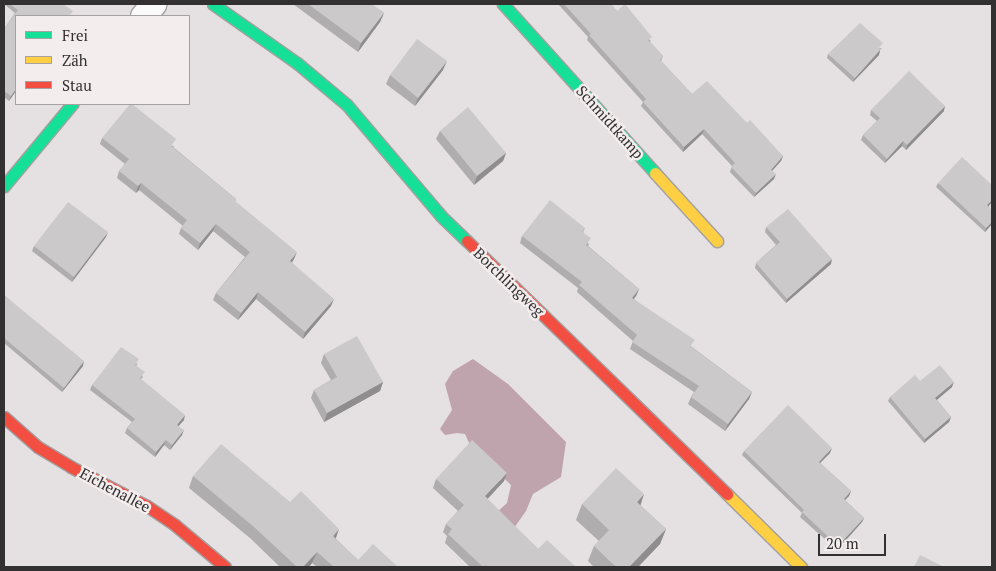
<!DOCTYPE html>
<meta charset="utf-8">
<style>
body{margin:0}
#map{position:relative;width:996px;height:571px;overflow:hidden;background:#e5e0e2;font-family:"PT Serif",serif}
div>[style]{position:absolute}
.water>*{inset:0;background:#bfa4ad}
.roads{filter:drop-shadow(1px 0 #a3a0a1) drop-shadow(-1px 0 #a3a0a1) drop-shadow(0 1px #a3a0a1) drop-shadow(0 -1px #a3a0a1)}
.street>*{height:25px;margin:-12.5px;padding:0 12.5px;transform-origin:12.5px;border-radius:12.5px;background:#fbfafb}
.fast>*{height:11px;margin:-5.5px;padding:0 5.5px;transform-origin:5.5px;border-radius:5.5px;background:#16e098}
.slow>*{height:11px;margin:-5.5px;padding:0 5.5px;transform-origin:5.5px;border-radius:5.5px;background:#ffcf43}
.jam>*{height:11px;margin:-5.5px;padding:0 5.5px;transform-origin:5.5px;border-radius:5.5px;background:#f24e42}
.wall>*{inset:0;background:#afadae}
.shaded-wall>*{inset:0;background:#8f8d8d}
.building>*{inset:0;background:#ccc9ca}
span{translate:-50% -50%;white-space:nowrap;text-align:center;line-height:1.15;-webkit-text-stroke:5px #f3edee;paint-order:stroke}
.street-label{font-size:15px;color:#323030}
.frame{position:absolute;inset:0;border:5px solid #323030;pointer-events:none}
.legend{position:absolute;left:15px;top:15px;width:175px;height:90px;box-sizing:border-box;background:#f3edee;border:1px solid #a6a1a2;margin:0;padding:6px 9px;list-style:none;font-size:15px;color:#323030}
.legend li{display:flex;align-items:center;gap:10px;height:25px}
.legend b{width:25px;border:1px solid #a6a1a2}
.scale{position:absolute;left:818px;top:534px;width:68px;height:22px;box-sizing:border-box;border:2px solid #323030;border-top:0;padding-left:6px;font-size:15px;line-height:18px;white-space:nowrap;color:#323030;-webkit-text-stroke:4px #f3edee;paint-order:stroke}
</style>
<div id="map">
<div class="water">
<div style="clip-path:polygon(473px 359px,508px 384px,566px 442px,561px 477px,533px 494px,526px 511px,514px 528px,495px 514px,507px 503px,511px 485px,471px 447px,465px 434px,457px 433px,445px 435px,440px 429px,452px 410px,445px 384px,453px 371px)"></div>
</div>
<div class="roads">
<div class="street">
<div style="left:143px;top:16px;width:16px;rotate:-50deg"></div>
</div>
<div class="fast">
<div style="left:213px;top:4px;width:103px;rotate:35.1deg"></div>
<div style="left:297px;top:63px;width:65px;rotate:40deg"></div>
<div style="left:347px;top:105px;width:145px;rotate:49.7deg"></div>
<div style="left:441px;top:216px;width:36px;rotate:44deg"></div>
<div style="left:503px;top:4px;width:227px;rotate:48deg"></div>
<div style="left:4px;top:186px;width:107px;rotate:-50.3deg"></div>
</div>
<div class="slow">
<div style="left:655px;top:173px;width:92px;rotate:47.6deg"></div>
<div style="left:727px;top:494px;width:104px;rotate:44.6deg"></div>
</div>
<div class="jam">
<div style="left:467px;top:241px;width:363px;rotate:44.2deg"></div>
<div style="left:4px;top:417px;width:45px;rotate:41.4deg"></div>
<div style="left:38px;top:447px;width:39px;rotate:31deg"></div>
<div style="left:71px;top:467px;width:85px;rotate:27.2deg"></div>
<div style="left:147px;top:506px;width:34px;rotate:34deg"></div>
<div style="left:175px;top:525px;width:65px;rotate:40deg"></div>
</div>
</div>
<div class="wall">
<div style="clip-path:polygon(4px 4px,63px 4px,16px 16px,16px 91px,9px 101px,4px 97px,4px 29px,15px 13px)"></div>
<div style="clip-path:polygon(293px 4px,371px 4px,384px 13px,380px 22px,358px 52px)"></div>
<div style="clip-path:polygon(558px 4px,611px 4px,617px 11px,651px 41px,650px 42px,663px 56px,661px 61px,692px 94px,747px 123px,783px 156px,781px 161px,772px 171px,774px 179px,754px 197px,730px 172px,732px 166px,702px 134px,683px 152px,641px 106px,643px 102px,587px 40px,588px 37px)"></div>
<div style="clip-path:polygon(882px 48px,880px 50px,879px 55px,853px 82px,827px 58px,828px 54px)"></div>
<div style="clip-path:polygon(443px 70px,415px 106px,386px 84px,390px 75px)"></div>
<div style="clip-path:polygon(871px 110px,944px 111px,906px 150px,902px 146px,885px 163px,861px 140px,863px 135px,877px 121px,870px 115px)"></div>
<div style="clip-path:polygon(440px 131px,506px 153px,503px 161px,474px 185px,436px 139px)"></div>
<div style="clip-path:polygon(102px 138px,174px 146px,173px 147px,236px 199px,235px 202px,294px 259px,292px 263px,331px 306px,303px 339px,256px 299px,238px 320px,213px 300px,216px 293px,245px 257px,213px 231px,198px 250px,179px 234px,181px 228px,183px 226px,139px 190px,136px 193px,117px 178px,119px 171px,125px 164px,100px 144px)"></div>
<div style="clip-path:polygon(938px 183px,992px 202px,989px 206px,992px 224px,985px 232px,936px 187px)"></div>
<div style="clip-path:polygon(766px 227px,831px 264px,786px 303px,755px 268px,756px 263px,776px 245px,765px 232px)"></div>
<div style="clip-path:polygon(585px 228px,583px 232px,589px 245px,588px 246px,639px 289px,636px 296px,634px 299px,692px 347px,752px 392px,749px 399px,725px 431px,688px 404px,691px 397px,694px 392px,630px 349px,633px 341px,577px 292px,578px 288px,520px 243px,522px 236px)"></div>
<div style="clip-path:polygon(106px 237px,72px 282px,32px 251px,34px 246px)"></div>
<div style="clip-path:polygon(4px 295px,83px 366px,62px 392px,4px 343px)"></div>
<div style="clip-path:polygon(324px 354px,383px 382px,380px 391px,324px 422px,311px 398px,314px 390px,331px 380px,321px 363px)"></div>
<div style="clip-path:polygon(138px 363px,136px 366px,143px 377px,141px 379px,184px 420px,178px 426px,182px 435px,170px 450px,164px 445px,155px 457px,125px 433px,127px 428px,132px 422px,90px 390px,92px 385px)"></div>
<div style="clip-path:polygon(920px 381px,952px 387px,937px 400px,951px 417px,949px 422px,924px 443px,888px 401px,890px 397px)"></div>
<div style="clip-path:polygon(744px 451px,830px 453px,820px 463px,851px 491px,849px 496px,845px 500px,864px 518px,862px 522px,837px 550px,800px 517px,802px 513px,742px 455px)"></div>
<div style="clip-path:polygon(193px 476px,290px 502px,336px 539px,358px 560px,398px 567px,317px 567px,312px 563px,309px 567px,280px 567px,250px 538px,189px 488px)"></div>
<div style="clip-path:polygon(436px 479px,504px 481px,487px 499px,538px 549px,576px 567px,470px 567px,445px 543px,447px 536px,443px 532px,446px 524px,458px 511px,433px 488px)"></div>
<div style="clip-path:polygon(582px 504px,640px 505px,666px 529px,660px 544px,638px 567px,594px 567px,588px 561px,594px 546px,599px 541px,576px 520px)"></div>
</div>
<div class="shaded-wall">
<div style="clip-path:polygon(384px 13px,380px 22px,358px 52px,361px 43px)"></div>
<div style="clip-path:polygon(880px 50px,879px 55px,853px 82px,855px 78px)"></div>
<div style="clip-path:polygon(447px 61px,443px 70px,415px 106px,418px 98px)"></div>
<div style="clip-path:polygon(16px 89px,16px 91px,9px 101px,11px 96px)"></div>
<div style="clip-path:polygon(945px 106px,944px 111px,906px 150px,907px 145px)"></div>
<div style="clip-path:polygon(704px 129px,702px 134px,683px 152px,684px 147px)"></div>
<div style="clip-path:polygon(903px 141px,902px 146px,885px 163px,887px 159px)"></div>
<div style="clip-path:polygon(506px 153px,503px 161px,474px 185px,477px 176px)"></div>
<div style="clip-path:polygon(783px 156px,781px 161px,769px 174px,771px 170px)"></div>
<div style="clip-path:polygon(776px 174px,774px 179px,754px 197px,756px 193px)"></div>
<div style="clip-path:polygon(141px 183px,139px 190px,136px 193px,138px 186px)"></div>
<div style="clip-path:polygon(992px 200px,992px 202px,986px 209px,987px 205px)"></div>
<div style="clip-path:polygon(992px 222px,992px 224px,985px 232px,986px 228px)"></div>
<div style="clip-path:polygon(216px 224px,213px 231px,198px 250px,200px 243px)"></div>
<div style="clip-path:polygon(108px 232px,106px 237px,72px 282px,74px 277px)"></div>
<div style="clip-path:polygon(297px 252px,294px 259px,287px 268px,290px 261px)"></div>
<div style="clip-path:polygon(832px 259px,831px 264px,786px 303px,787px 299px)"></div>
<div style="clip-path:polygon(639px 289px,636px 296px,629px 304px,632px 298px)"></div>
<div style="clip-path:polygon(258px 292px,256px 299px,238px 320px,241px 313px)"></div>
<div style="clip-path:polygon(334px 299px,331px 306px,303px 339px,305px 332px)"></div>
<div style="clip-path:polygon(84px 361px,83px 366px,62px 392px,64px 388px)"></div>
<div style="clip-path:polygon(383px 382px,380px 391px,324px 422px,327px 413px)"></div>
<div style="clip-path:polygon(954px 382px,952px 387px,933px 403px,935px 398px)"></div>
<div style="clip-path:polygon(752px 392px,749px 399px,725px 431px,728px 424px)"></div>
<div style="clip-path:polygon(185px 415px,184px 420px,176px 429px,177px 425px)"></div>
<div style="clip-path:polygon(951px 417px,949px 422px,924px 443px,925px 439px)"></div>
<div style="clip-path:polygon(184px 430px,182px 435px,170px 450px,172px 445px)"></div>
<div style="clip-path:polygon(166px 440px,164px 445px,155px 457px,156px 452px)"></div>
<div style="clip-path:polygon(832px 448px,830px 453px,817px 466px,819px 462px)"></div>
<div style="clip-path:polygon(507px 473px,504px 481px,482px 505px,485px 496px)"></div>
<div style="clip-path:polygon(851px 491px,849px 496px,842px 503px,844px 499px)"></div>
<div style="clip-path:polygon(644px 494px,639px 510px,637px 502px)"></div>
<div style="clip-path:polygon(864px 518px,862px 522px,837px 550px,838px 546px)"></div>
<div style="clip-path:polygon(339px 529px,335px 541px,333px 536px)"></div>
<div style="clip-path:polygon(666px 529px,660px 544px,638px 567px,629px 567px)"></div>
<div style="clip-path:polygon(317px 552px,312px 563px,309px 567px,303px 567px)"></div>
</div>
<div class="building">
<div style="clip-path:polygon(10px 4px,63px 4px,73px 11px,69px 16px,16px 16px,16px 89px,11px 96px,4px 91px,4px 29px,18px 10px)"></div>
<div style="clip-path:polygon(308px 4px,371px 4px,384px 13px,361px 43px)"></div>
<div style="clip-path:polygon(564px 4px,611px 4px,617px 11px,625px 4px,652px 37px,648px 40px,663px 56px,660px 60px,692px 94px,707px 81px,747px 123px,750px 120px,783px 156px,771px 170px,776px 174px,756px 193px,731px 167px,735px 163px,704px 129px,684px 147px,643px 102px,646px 99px,589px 35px,591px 34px)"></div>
<div style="clip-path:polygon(860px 23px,883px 43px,879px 48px,880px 50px,855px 78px,828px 54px)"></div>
<div style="clip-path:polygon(417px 39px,447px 61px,418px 98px,390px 75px)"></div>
<div style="clip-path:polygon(909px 71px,945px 106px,907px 145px,903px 141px,887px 159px,863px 135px,880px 118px,871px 110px)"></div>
<div style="clip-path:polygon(130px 104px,132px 104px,176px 139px,171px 146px,236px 199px,235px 201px,297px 252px,290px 261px,334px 299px,305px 332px,258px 292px,241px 313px,216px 293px,250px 252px,216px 224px,200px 243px,181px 228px,187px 220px,141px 183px,138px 186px,119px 171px,129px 159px,102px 138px)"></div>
<div style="clip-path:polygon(468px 107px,506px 153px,477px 176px,440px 131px)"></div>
<div style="clip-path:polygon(962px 157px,992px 185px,992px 200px,987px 205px,992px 210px,992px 222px,986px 228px,938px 183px)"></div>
<div style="clip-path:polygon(550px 200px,585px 228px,582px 232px,591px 238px,586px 245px,639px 289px,632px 298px,695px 340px,690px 346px,752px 392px,728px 424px,691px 397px,699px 386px,632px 342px,637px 335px,579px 285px,582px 282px,522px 236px)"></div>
<div style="clip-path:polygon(68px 202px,108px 232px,74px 277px,34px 246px)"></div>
<div style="clip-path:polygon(788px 209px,832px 259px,787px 299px,756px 263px,780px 242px,766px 227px)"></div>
<div style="clip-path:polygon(4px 295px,84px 361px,64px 388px,4px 338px)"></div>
<div style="clip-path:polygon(357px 336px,383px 382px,327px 413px,314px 390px,337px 377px,324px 354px)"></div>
<div style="clip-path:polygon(121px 347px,139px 359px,135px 365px,145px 372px,140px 378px,185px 415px,177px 425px,184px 430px,172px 445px,166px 440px,156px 452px,127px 428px,135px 419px,92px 385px)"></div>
<div style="clip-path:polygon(940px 365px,954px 382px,935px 398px,951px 417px,925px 439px,890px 397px,915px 375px,920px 381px)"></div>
<div style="clip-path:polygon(788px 405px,832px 448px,819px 462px,851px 491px,844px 499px,864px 518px,838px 546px,802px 512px,804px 510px,744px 451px)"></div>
<div style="clip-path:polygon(472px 440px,507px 473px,485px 496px,538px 549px,547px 540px,576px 567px,487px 567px,485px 565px,483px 567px,448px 534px,452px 529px,446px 524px,464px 505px,436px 479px)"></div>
<div style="clip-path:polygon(221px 444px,290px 502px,301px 491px,339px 529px,333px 536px,358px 560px,373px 544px,398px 567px,334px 567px,317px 552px,303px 567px,297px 567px,254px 527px,193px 476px)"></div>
<div style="clip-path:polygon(616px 468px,644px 494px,637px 502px,666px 529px,629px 567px,616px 567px,594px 546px,609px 530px,582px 504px)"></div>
<div style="clip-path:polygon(920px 555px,944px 567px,914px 567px)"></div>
</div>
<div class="street-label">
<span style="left:610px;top:122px;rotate:48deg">Schmidtkamp</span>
<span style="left:509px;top:282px;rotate:44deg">Borchlingweg</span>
<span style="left:115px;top:490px;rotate:28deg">Eichenallee</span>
</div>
<div class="frame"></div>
<ul class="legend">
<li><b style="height:6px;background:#16e098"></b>Frei</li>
<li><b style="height:6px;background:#ffcf43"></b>Zäh</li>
<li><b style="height:6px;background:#f24e42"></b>Stau</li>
</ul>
<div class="scale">20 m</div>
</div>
